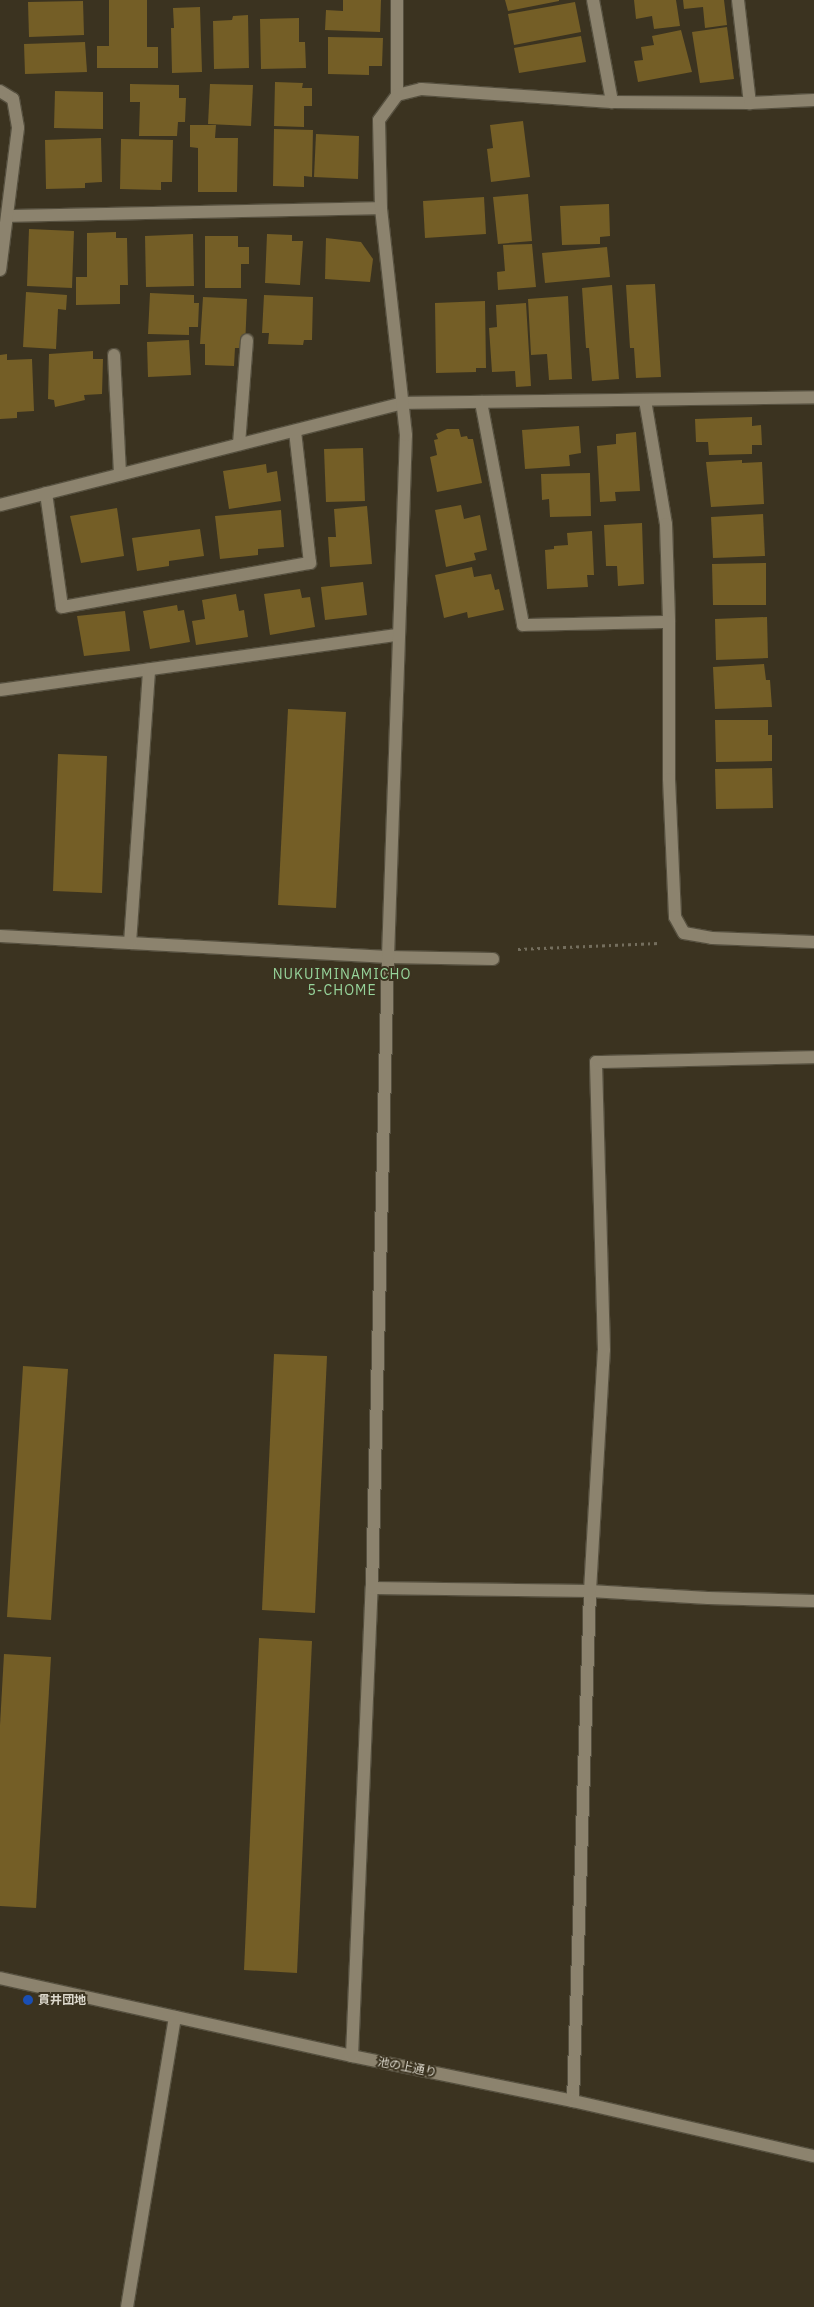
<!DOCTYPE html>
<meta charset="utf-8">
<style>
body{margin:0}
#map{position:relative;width:814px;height:2307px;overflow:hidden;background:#3b3320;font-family:"IBM Plex Sans","Noto Sans JP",sans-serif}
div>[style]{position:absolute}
.building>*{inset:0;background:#745e26}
.path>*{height:3px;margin-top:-1.5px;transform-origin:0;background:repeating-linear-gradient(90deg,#746e5d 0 2.5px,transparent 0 6.5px)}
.roads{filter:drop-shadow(1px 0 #56503f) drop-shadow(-1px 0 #56503f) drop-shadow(0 1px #56503f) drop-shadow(0 -1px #56503f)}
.service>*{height:12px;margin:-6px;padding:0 6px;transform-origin:6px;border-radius:6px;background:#8c836e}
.minor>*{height:12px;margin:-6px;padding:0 6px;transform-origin:6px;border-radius:6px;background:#8c836e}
.dots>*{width:14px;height:14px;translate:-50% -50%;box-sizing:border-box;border:2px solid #3b3320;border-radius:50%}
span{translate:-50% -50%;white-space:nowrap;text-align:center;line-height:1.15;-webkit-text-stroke:4px #3b3320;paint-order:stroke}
.poi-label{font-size:12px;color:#ddd9cd;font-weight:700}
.left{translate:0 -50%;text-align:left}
.street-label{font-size:12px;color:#ddd9cd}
.neighbourhood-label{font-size:14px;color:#97d49b;letter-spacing:1px}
</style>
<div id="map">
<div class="building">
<div style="clip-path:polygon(109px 0,147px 0,147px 47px,158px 47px,158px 68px,97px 68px,97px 46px,109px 46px)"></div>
<div style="clip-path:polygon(343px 0,381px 0,380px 32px,325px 30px,326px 10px,343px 11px)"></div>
<div style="clip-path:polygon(505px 0,559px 0,559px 1px,508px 11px)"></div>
<div style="clip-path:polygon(634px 0,676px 0,680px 26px,654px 29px,652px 16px,636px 19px)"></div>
<div style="clip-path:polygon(683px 0,724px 0,727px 25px,705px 28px,703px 7px,684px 9px)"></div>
<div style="clip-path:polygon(83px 1px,84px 35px,29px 37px,28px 2px)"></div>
<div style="clip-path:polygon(575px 2px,581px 32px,514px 45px,508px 14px)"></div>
<div style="clip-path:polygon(200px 7px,202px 72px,172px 73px,171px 28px,174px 28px,173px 8px)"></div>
<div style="clip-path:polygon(248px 15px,249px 68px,214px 69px,213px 21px,232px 20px,233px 16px)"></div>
<div style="clip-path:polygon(299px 18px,299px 42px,305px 42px,306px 68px,261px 69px,260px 19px)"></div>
<div style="clip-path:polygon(727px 27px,734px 79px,700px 83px,692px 32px)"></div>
<div style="clip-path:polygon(681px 30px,692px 72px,638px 82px,634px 61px,643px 60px,641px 47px,654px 45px,652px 36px)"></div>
<div style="clip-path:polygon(581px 36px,586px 62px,519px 73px,514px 48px)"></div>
<div style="clip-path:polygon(328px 37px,383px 38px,382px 66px,369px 66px,369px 75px,328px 74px)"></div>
<div style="clip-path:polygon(85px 42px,87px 72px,25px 74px,24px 44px)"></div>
<div style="clip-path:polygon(275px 82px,303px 83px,302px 88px,312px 88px,312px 106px,304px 106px,304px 127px,274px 126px)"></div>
<div style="clip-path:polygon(130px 84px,179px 85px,179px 98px,186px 98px,185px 122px,178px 122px,177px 136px,139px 136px,140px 102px,130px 102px)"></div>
<div style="clip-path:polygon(210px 84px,253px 85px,251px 126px,208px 124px)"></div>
<div style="clip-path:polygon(55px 91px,103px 92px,103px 129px,54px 128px)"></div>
<div style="clip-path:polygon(523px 121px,530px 177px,491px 182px,487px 149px,493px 148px,490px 125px)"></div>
<div style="clip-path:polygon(190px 125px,216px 125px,215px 138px,238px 138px,237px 192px,198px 192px,198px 148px,190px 147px)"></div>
<div style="clip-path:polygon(274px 129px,313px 130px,312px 177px,304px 176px,304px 187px,273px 186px)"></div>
<div style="clip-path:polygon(316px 134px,359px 136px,358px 179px,314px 177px)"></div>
<div style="clip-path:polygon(101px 138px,102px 182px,85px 183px,85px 188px,46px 189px,45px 140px)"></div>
<div style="clip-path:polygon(121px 139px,173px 140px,172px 182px,161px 182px,161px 190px,120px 189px)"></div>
<div style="clip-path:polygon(528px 194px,532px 241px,498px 244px,493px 197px)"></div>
<div style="clip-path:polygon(484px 197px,486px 234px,425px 238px,423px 201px)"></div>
<div style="clip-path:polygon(609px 204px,610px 236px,600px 237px,600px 244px,562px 245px,560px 206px)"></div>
<div style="clip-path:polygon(29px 229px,74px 231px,72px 288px,27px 286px)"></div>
<div style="clip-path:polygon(116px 232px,116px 238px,127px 238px,128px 285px,120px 285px,120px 304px,76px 305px,76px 277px,87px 277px,87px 233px)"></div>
<div style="clip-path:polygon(193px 234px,194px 286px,146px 287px,145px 236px)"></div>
<div style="clip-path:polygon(267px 234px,292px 235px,292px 241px,303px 241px,300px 285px,265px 283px)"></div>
<div style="clip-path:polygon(205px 236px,238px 236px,238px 247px,249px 247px,249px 264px,241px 264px,241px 288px,205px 288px)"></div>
<div style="clip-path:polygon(326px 238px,361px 242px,373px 259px,370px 282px,325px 279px)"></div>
<div style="clip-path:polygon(532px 244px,536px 287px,498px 290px,497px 272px,505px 271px,503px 245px)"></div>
<div style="clip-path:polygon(607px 247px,610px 277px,545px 283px,542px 253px)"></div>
<div style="clip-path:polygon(655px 284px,661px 377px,636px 378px,634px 348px,630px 348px,626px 285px)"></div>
<div style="clip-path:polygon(612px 285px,619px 379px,592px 381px,589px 348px,586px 348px,582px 288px)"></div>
<div style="clip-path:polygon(26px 292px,67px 295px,66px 310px,58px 309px,56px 349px,23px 347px)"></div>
<div style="clip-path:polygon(150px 293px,194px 295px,194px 303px,199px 303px,198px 327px,189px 327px,189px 335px,148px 334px)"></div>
<div style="clip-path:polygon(264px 295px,313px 297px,312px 340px,304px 340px,303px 345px,268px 344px,269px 333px,262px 333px)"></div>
<div style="clip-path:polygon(568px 296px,572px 379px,549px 380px,547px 354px,531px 355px,528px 299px)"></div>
<div style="clip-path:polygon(203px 297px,247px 299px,245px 348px,235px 348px,234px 366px,205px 365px,205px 344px,200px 344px)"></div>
<div style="clip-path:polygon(485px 301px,486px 368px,476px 368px,476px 372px,436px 373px,435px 303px)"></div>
<div style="clip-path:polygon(526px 303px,531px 386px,516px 387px,515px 371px,492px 372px,489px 328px,497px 327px,496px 305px)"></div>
<div style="clip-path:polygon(189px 340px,191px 375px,148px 377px,147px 342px)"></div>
<div style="clip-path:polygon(93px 351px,93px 359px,103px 359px,102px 394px,84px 395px,85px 400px,55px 407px,54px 400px,48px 399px,49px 354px)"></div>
<div style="clip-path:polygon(7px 354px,7px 360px,32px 359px,34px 411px,17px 412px,17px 418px,0 419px,0 355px)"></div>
<div style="clip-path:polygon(752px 417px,752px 426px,761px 425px,762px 445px,752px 445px,752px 454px,709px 455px,708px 442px,696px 442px,695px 419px)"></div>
<div style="clip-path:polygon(579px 426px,581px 453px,569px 455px,570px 466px,525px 469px,522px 430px)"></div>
<div style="clip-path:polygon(447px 429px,459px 429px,461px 437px,467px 436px,468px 439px,473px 439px,482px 483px,437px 492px,430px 457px,437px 455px,434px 440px,438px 439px,436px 434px)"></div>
<div style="clip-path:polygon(636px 432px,640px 491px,615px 492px,616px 501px,600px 502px,597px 446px,616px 444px,616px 434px)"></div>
<div style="clip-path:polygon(363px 448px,365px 501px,326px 502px,324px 449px)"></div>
<div style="clip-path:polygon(742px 460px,742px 463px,762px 462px,764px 504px,711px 507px,706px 462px)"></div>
<div style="clip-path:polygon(266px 464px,267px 473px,277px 471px,281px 501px,229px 509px,223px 471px)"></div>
<div style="clip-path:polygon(590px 473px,591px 516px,550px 517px,549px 499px,542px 500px,541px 474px)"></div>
<div style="clip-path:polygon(461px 505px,464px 519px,480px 515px,487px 550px,474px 553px,476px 560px,446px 567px,435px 510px)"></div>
<div style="clip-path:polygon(367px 506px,372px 564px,330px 567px,328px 537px,336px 537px,334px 509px)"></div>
<div style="clip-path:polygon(117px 508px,124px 556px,81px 563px,70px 516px)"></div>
<div style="clip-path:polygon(281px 510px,284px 547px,258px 549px,258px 555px,220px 559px,215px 516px)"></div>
<div style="clip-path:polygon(763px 514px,765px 556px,713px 558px,711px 517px)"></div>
<div style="clip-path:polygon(642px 523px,644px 584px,618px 586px,617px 566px,606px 566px,604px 525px)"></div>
<div style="clip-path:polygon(200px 529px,204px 556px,169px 561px,169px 566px,137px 571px,132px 538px)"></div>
<div style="clip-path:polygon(592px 531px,594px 575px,587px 575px,588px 587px,547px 589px,545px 550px,554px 549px,554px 546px,568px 545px,567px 533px)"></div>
<div style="clip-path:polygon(766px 563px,766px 605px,713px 605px,712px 564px)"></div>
<div style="clip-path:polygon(472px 567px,474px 577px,491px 574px,495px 590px,499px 589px,504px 610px,468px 618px,467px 612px,444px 618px,435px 575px)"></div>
<div style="clip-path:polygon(363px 582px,367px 615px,325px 620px,321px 587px)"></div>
<div style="clip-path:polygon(300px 589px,302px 598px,310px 597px,315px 627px,270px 635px,264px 594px)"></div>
<div style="clip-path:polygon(236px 594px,239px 611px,244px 610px,248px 637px,196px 645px,192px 621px,205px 619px,202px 600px)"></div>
<div style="clip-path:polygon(177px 605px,178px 611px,184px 610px,190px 642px,150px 649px,143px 611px)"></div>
<div style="clip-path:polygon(125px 611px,130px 651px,84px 656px,77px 616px)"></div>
<div style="clip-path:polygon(767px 617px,768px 658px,716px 660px,715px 619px)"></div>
<div style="clip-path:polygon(764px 664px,766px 680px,770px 680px,772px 707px,715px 709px,713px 667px)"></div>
<div style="clip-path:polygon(288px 709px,346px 712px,336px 908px,278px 905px)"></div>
<div style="clip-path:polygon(715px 720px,768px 720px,768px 735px,772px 735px,772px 761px,716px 762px)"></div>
<div style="clip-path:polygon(58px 754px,107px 756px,102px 893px,53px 891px)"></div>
<div style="clip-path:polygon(772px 768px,773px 808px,716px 809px,715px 769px)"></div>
<div style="clip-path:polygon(274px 1354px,327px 1356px,315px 1613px,262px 1610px)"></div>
<div style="clip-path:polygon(23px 1366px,68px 1369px,51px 1620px,7px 1617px)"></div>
<div style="clip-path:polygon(259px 1638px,312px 1641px,297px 1973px,244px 1970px)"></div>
<div style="clip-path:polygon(4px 1654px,51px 1657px,36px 1908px,0 1906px,0 1725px)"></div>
</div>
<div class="path">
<div style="left:518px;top:949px;width:141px;rotate:-2.4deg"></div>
</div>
<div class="roads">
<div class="service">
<div style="left:738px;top:0;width:104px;rotate:83.4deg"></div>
<div style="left:7px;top:216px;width:374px;rotate:-1.2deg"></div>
<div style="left:114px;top:355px;width:119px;rotate:87.1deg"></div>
<div style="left:481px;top:402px;width:227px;rotate:79.3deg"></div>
<div style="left:523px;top:625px;width:146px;rotate:-1.2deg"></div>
<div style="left:239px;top:444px;width:104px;rotate:-85.6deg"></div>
<div style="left:46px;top:493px;width:115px;rotate:82deg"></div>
<div style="left:62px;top:607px;width:252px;rotate:-10.1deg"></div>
<div style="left:310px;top:563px;width:133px;rotate:-96.5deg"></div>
<div style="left:372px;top:1588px;width:218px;rotate:0.8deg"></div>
<div style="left:590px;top:1591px;width:118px;rotate:3.4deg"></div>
<div style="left:708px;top:1598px;width:106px;rotate:1.6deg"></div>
<div style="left:573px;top:2101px;width:510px;rotate:-88.09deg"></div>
<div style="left:590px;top:1591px;width:241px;rotate:-86.7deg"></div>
<div style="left:604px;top:1350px;width:288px;rotate:-91.6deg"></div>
<div style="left:596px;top:1062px;width:218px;rotate:-1.3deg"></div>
<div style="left:127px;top:2307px;width:294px;rotate:-80.6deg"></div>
</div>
<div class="minor">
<div style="left:397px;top:0;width:95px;rotate:90deg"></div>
<div style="left:593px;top:0;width:104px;rotate:79.4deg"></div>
<div style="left:0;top:91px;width:15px;rotate:32deg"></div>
<div style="left:13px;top:99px;width:29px;rotate:80deg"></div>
<div style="left:18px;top:128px;width:143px;rotate:97.2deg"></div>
<div style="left:645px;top:400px;width:126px;rotate:80.4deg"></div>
<div style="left:666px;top:524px;width:98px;rotate:88.2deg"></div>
<div style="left:669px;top:622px;width:157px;rotate:90deg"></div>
<div style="left:669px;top:779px;width:138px;rotate:87.5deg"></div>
<div style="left:675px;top:917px;width:18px;rotate:61deg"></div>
<div style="left:684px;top:933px;width:28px;rotate:10deg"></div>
<div style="left:712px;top:938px;width:102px;rotate:2.2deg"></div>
<div style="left:0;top:505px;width:415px;rotate:-14.2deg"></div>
<div style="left:402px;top:403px;width:412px;rotate:-0.8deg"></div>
<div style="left:0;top:690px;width:402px;rotate:-7.9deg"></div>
<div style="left:0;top:936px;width:389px;rotate:3.1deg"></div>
<div style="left:388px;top:957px;width:105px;rotate:1.1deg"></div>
<div style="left:130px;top:943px;width:274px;rotate:-86deg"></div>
<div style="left:0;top:1978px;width:361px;rotate:12.5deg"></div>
<div style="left:352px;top:2056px;width:226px;rotate:11.5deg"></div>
<div style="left:573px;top:2101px;width:247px;rotate:12.9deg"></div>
<div style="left:352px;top:2056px;width:468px;rotate:-87.6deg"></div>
<div style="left:372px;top:1588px;width:631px;rotate:-88.55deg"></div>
<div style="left:388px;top:957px;width:522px;rotate:-88.03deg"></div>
<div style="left:406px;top:435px;width:228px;rotate:-96.3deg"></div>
<div style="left:381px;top:208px;width:88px;rotate:-91.3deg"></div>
<div style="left:379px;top:120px;width:31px;rotate:-54deg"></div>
<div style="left:397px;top:95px;width:25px;rotate:-14deg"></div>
<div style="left:421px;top:89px;width:191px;rotate:3.9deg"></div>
<div style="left:612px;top:102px;width:138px;rotate:0.4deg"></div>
<div style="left:750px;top:103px;width:64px;rotate:-2.7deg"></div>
</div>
</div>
<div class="dots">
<div style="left:28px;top:2000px;background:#1a4fb4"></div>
</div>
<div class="poi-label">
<span class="left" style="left:38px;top:2000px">貫井団地</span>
</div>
<div class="street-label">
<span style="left:407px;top:2067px;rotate:11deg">池の上通り</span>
</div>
<div class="neighbourhood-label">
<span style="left:342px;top:982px">NUKUIMINAMICHO<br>5-CHOME</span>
</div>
</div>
